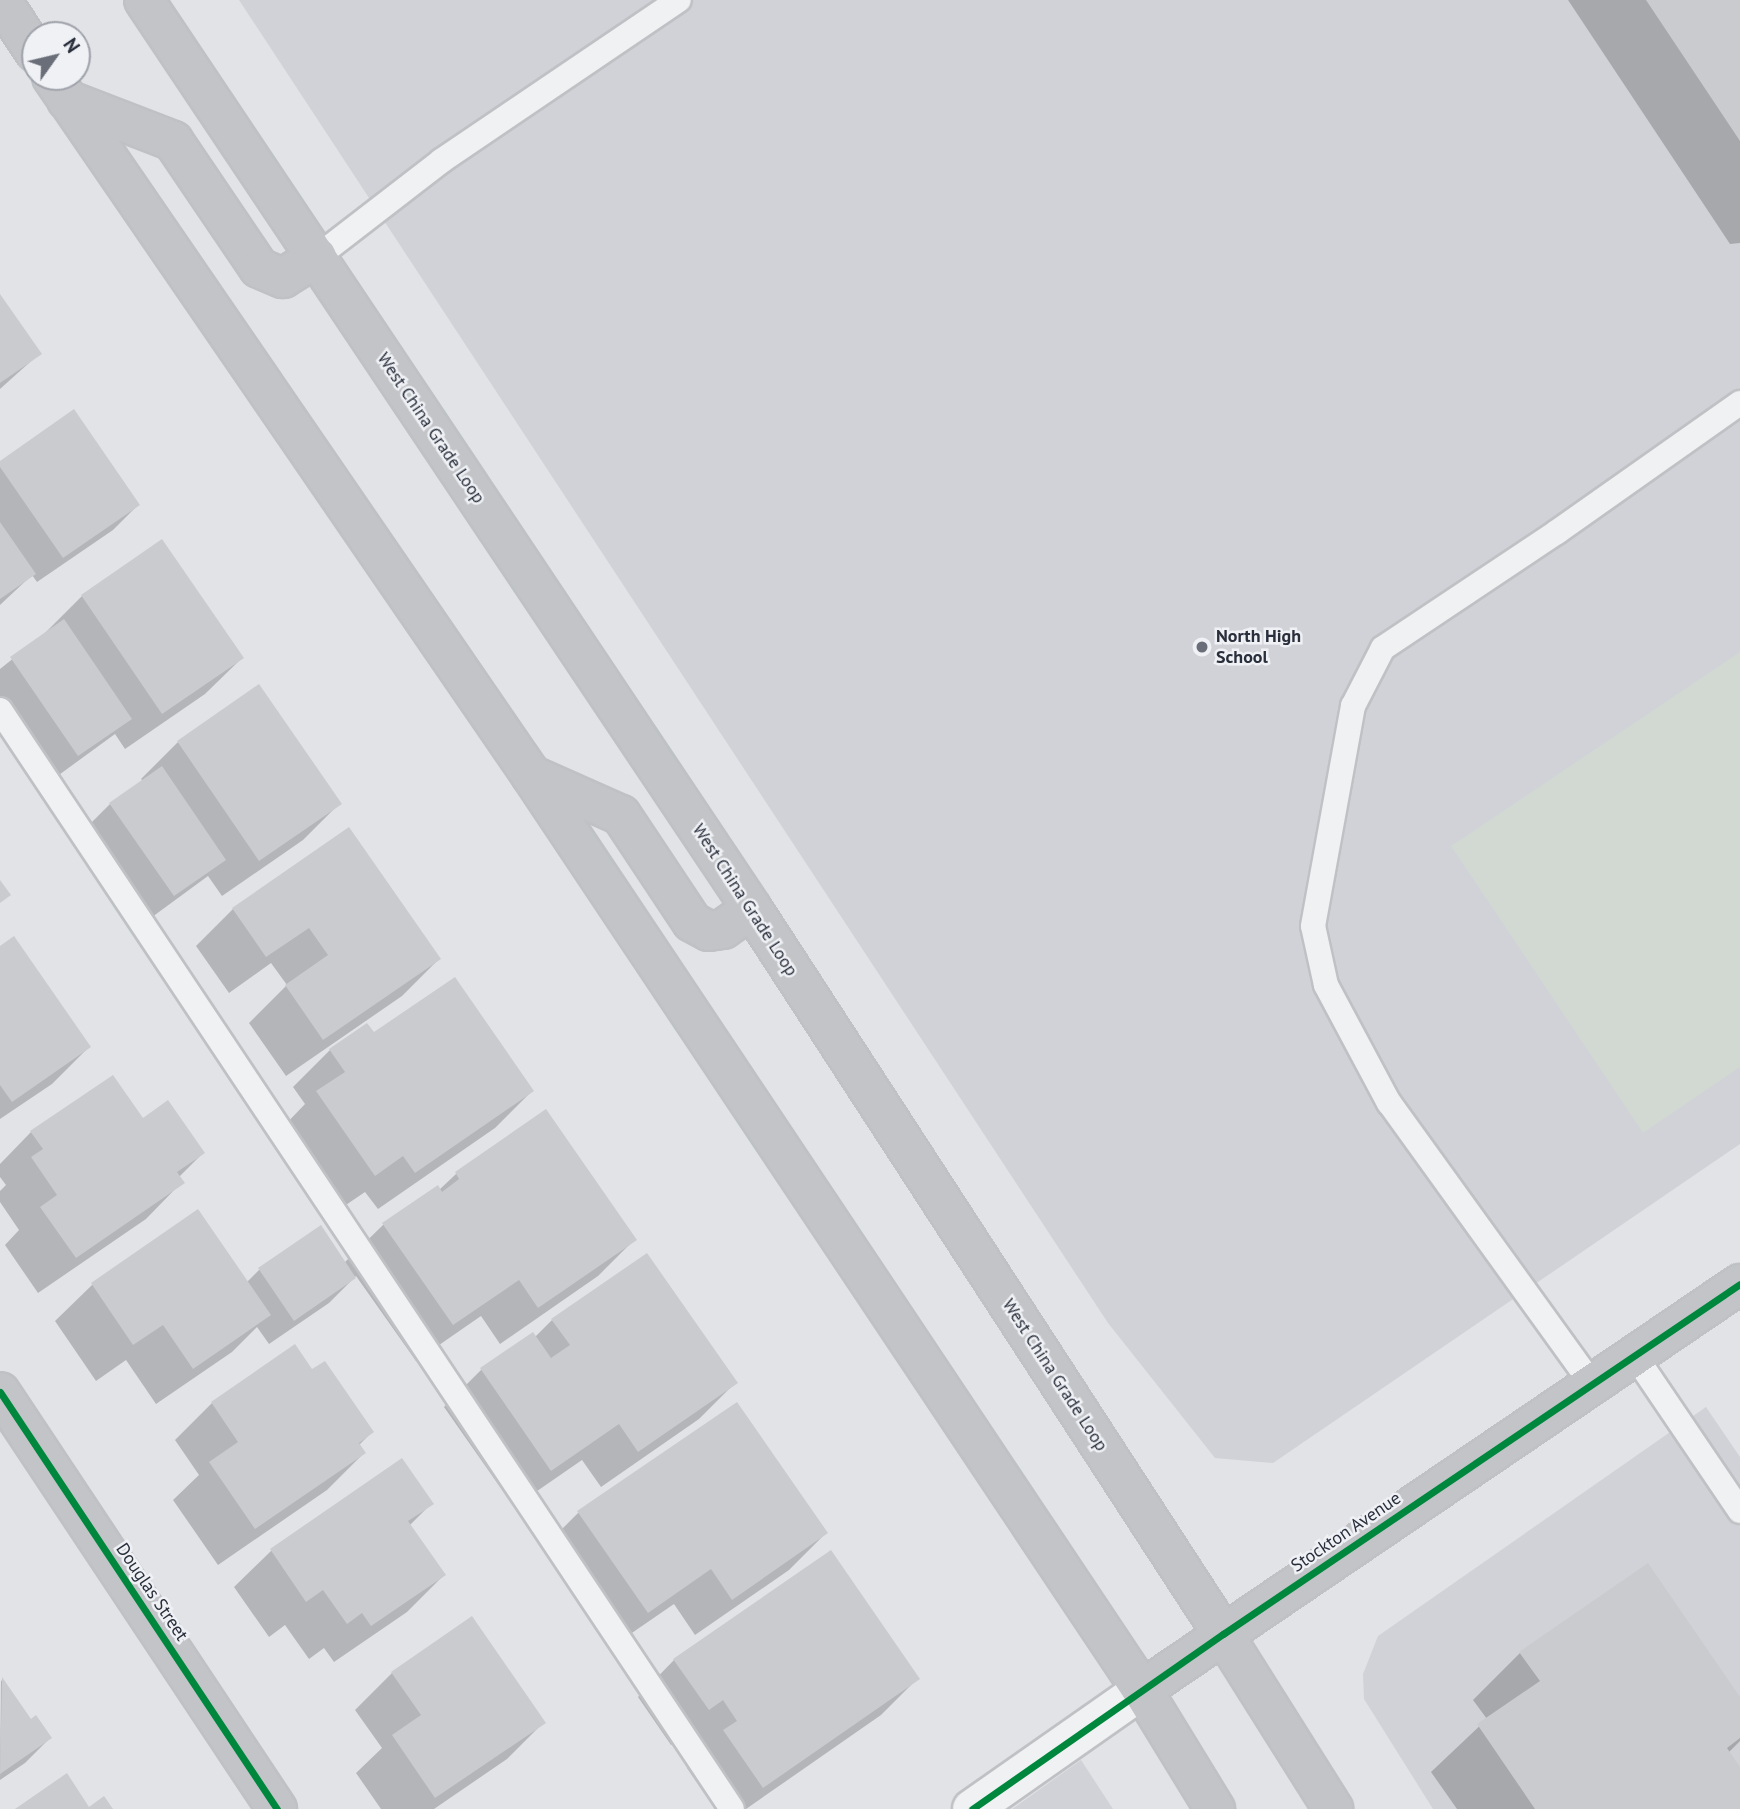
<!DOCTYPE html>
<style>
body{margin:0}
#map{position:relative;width:1740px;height:1809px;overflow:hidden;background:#e1e3e6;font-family:"PT Sans",sans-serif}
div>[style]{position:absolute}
.built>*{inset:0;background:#d0d2d8}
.green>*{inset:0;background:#d1d9d2}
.shadow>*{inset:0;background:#0003}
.building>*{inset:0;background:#cacbce}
.roads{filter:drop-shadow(2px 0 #bfc1c4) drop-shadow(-2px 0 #bfc1c4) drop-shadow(0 2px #bfc1c4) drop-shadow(0 -2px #bfc1c4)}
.lane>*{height:24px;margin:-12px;padding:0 12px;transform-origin:12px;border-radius:12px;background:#f0f1f3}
.street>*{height:38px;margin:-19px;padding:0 19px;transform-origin:19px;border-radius:19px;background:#f0f1f3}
.secondary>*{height:38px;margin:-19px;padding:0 19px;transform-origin:19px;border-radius:19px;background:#c2c4c8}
.cycleway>*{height:7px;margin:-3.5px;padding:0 3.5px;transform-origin:3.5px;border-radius:3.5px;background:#00873e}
.dots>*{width:19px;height:19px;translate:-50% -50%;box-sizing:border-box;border:4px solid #eff1f5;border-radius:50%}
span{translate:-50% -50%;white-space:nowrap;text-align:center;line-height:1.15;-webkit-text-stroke:5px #eff1f5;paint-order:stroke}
.street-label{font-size:18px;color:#2a2f3c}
.poi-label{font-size:18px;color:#2a2f3c;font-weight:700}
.left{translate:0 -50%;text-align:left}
.north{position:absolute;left:21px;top:21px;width:70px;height:70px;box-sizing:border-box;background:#eff1f5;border:2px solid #a0a3ab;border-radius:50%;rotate:56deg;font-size:19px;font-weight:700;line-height:28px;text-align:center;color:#2a2f3c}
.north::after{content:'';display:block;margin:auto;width:24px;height:32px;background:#6a6e78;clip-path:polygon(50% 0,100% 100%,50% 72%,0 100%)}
</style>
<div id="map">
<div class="built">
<div style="clip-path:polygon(239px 0,1740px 0,1740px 1144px,1273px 1463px,1215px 1458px,1108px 1323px)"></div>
<div style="clip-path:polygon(1706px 1407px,1740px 1457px,1740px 1809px,1433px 1809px,1364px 1699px,1363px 1674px,1378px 1636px)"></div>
<div style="clip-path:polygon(1081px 1760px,1113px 1809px,1012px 1809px)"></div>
</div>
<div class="green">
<div style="clip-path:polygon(1740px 652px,1740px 1067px,1643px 1133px,1451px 846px)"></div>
</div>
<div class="shadow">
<div style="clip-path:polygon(1568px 0,1740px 0,1740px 243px,1730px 244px)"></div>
<div style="clip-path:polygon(0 297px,39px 354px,0 389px)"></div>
<div style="clip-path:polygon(0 463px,138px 505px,113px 530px,37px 582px,32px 575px,0 605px)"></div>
<div style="clip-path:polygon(82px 596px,242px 658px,205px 694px,125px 749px,115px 734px,52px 780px,0 704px,0 669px,45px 633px)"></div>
<div style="clip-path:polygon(178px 742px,340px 803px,303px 840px,222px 896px,208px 876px,148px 920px,85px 829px,110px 804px,143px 781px,141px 779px)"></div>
<div style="clip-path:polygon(349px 829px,439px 959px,402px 996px,286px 1076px,249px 1023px,287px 985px,271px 963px,229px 993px,196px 946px,233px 909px)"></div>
<div style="clip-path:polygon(0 948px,89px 1047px,52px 1084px,0 1119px)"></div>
<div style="clip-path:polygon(373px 1035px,532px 1091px,495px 1128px,378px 1209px,365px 1192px,337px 1211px,281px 1129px,305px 1104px,293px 1087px,330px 1050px)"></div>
<div style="clip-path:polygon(546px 1112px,634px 1240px,598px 1276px,500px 1344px,481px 1316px,416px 1361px,356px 1276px,329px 1303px,269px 1344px,257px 1327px,232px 1352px,156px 1404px,126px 1360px,96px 1381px,55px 1321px,92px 1285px,198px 1212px,246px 1283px,259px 1270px,344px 1263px,383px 1225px,437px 1187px,439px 1190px,456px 1174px)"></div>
<div style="clip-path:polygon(143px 1120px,203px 1153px,179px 1177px,182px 1182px,146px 1219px,38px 1293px,5px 1245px,19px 1230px,0 1202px,0 1191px,6px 1185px,0 1177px,0 1164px,31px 1132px)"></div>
<div style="clip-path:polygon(552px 1320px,735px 1383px,699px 1419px,601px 1487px,582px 1460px,514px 1507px,444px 1407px,481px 1370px,533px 1334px,535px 1337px)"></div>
<div style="clip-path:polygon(311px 1372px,372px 1432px,359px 1445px,364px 1453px,327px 1490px,218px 1565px,173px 1500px,199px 1475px,175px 1440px,212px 1403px)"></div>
<div style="clip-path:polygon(402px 1461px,431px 1504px,409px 1526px,444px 1575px,407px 1612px,334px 1662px,324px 1648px,309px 1659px,285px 1625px,269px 1637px,234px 1587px,271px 1551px)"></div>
<div style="clip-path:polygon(578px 1513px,826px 1533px,789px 1570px,695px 1635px,674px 1604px,610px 1648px,542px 1549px)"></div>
<div style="clip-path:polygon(471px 1619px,543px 1723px,507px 1759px,434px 1809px,381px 1809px,356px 1773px,382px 1748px,355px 1710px,392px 1673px)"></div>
<div style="clip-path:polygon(1520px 1653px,1740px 1700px,1740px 1741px,1728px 1753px,1740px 1770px,1740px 1809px,1457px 1809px,1431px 1772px,1487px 1719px,1473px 1700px)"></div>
<div style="clip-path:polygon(674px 1660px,918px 1678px,881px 1715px,746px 1809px,715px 1809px,687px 1768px,699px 1756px,685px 1736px,671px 1745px,638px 1697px)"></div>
<div style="clip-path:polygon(1px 1680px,31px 1721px,50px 1738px,25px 1763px,0 1780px)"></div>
</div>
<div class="building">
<div style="clip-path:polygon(1646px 0,1740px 0,1740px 141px)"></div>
<div style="clip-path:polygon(0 294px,42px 354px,0 383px)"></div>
<div style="clip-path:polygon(74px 409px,140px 505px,63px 558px,0 467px,0 461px)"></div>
<div style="clip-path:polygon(0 522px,36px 574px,0 599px)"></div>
<div style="clip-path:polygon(162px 539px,244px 658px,162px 714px,81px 595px)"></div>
<div style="clip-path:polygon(64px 619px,132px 719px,78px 756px,10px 657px)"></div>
<div style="clip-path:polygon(259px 684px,342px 804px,259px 861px,177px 741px)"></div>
<div style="clip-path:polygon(162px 766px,226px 860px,174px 896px,109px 803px)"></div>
<div style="clip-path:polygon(349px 827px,441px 959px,323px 1040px,285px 985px,328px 955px,309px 928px,266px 957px,232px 908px)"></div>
<div style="clip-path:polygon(0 880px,11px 895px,0 903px)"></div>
<div style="clip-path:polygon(14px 936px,91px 1047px,12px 1102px,0 1085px,0 946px)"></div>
<div style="clip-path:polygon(455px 977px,534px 1091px,415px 1173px,403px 1156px,375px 1176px,316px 1091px,345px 1072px,329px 1049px,367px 1023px,374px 1032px)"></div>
<div style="clip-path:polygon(113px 1075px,143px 1118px,168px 1100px,205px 1153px,177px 1172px,185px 1183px,76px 1258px,40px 1207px,57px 1195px,31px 1157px,43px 1149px,30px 1131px)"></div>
<div style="clip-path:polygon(546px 1109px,637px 1240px,538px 1308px,519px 1280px,453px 1325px,382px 1223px,438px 1185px,442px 1192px,459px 1179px,455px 1172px)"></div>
<div style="clip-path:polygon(198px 1209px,271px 1315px,193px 1369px,163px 1325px,133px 1345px,91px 1283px)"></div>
<div style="clip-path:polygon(321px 1225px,356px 1278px,294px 1321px,258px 1268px)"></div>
<div style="clip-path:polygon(647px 1253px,738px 1383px,638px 1452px,619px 1424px,551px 1471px,480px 1368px,533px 1332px,551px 1358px,570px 1345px,551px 1319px)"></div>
<div style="clip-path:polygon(295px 1344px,312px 1369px,325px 1361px,374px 1432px,359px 1443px,366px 1453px,255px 1529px,209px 1462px,238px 1442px,211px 1402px)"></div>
<div style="clip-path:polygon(737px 1402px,828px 1533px,732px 1600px,711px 1569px,648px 1613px,577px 1511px)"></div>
<div style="clip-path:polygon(402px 1458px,434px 1504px,408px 1521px,446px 1575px,371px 1626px,362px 1613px,347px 1624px,323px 1590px,306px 1602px,270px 1549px)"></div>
<div style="clip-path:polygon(831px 1550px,920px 1679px,763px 1788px,723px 1730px,737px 1721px,723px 1700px,709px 1710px,673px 1659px)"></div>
<div style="clip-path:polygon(1648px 1563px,1740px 1697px,1740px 1738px,1727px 1748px,1740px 1767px,1740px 1809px,1535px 1809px,1477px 1724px,1540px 1681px,1519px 1652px)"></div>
<div style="clip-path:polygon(472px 1616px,546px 1723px,435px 1798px,392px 1735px,421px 1715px,391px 1672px)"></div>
<div style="clip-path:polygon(2px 1677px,31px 1719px,36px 1715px,52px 1738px,0 1774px)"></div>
<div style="clip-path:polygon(67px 1773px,89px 1807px,104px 1796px,113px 1809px,15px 1809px)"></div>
</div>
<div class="roads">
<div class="lane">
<div style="left:317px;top:257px;width:157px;rotate:-37.7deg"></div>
<div style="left:441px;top:161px;width:287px;rotate:-34.1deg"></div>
<div style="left:0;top:710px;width:1320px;rotate:56.33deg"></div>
<div style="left:1635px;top:1356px;width:187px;rotate:55.9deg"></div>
<div style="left:1592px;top:1384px;width:347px;rotate:-125.8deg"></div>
<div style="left:1389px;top:1103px;width:134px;rotate:-118.1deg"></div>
<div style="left:1326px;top:985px;width:60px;rotate:-102.4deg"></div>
<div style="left:1313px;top:926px;width:224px;rotate:-79.7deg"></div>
<div style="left:1353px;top:706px;width:65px;rotate:-62.7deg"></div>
<div style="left:1383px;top:648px;width:209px;rotate:-33.7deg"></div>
<div style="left:1557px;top:532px;width:224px;rotate:-35.2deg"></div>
</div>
<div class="street">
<div style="left:972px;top:1809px;width:208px;rotate:-35deg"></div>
</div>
<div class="secondary">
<div style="left:1px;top:0;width:62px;rotate:56.8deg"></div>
<div style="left:144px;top:0;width:1094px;rotate:56.22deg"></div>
<div style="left:752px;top:909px;width:865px;rotate:56.99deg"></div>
<div style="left:1223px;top:1634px;width:207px;rotate:57.8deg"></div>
<div style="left:52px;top:77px;width:847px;rotate:55.54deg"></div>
<div style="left:531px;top:775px;width:1100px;rotate:56.27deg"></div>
<div style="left:1142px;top:1690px;width:140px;rotate:58.5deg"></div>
<div style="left:67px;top:100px;width:114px;rotate:21.1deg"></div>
<div style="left:173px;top:141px;width:153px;rotate:55.9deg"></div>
<div style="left:259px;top:268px;width:26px;rotate:23deg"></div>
<div style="left:283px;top:278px;width:40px;rotate:-32deg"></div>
<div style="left:531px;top:775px;width:98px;rotate:24deg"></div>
<div style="left:621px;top:815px;width:128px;rotate:56.4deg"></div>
<div style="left:692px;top:922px;width:19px;rotate:28deg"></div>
<div style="left:709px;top:931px;width:14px;rotate:-8deg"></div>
<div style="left:723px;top:929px;width:35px;rotate:-35deg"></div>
<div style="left:0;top:1392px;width:501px;rotate:56.41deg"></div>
<div style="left:1142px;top:1690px;width:723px;rotate:-34.17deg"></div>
</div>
</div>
<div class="cycleway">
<div style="left:0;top:1392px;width:501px;rotate:56.41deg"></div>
<div style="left:972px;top:1809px;width:306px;rotate:-34.9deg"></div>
<div style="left:1223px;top:1634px;width:624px;rotate:-34.1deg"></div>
</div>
<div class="dots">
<div style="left:1202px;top:647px;background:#6a6e78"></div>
</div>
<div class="street-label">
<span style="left:431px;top:428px;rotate:56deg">West China Grade Loop</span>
<span style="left:745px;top:900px;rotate:57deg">West China Grade Loop</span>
<span style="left:1055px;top:1375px;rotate:57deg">West China Grade Loop</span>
<span style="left:1346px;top:1532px;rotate:-34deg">Stockton Avenue</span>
<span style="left:152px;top:1592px;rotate:56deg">Douglas Street</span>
</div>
<div class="poi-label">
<span class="left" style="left:1216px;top:647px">North High<br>School</span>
</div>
<div class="north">N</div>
</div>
